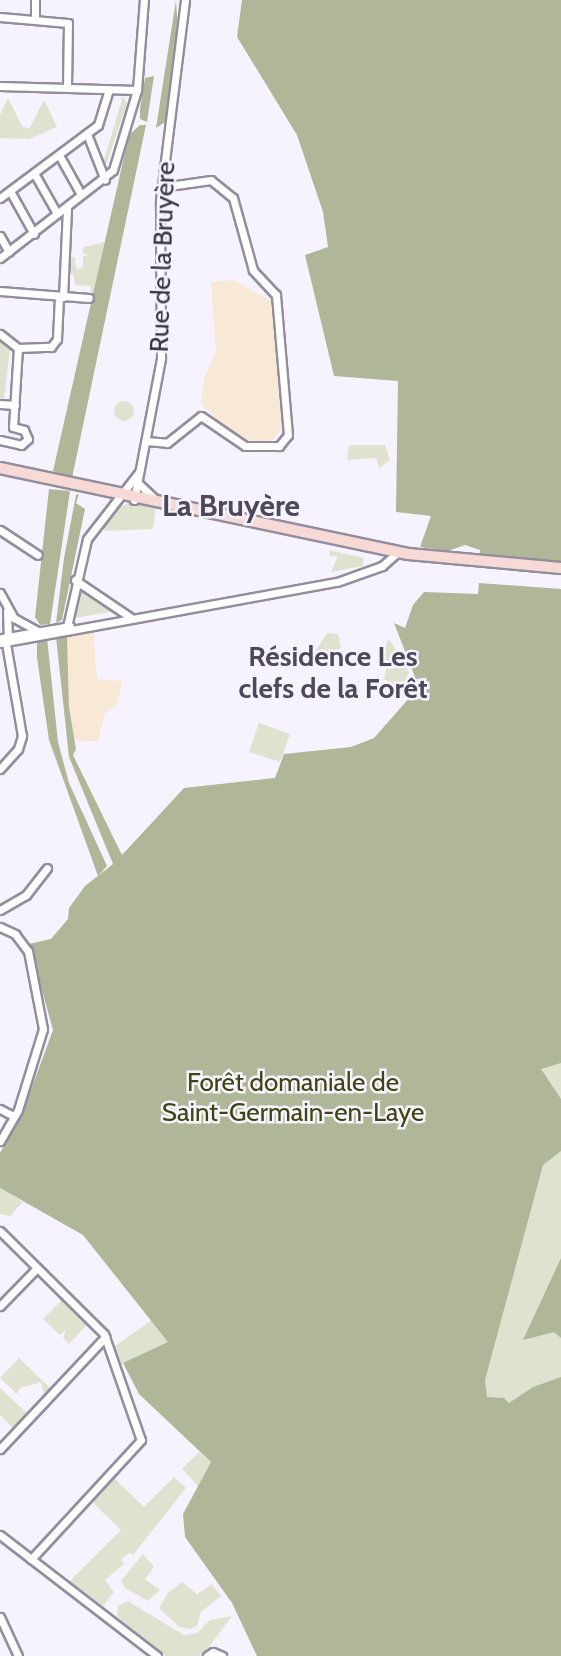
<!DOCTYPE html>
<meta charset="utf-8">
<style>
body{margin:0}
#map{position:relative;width:561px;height:1656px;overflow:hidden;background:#f7f3fe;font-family:Cabin,sans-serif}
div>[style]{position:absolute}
.education>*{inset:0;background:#f7e9d5}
.green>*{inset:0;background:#dee2cf}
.round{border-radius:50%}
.forest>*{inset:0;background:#b0b798}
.roads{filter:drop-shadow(2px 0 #938d9e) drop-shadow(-2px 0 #938d9e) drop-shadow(0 2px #938d9e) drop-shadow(0 -2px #938d9e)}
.minor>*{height:7px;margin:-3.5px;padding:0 3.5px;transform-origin:3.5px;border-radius:3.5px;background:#fff}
.major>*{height:10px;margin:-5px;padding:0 5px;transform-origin:5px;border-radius:5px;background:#f7dad5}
span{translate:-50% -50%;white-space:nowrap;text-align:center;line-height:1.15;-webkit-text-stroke:5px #f7f3fe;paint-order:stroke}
.street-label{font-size:26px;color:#35333a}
.park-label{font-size:26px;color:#3c4410}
.neighbourhood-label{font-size:28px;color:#4e4858;font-weight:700}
.quarter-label{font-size:30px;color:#4e4858;font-weight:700}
</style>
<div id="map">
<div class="education">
<div style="clip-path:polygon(233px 280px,271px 301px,283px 427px,274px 439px,262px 444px,234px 436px,201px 404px,204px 378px,216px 352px,211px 282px)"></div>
<div style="clip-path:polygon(93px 632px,97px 679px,122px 681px,117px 704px,105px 713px,98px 741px,83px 741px,74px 738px,69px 707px,67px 637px)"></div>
</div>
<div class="green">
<div style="clip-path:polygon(123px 96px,127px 104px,105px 168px,102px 167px)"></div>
<div style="clip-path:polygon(8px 98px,22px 126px,29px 129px,44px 100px,57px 127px,29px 139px,0 138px,0 115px)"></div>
<div style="clip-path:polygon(105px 242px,93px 296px,81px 295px,91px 294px,91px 286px,75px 285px,73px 274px,67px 274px,68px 257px,75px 257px,76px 269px,83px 268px,83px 256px,89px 255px,83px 253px,83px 247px)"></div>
<div style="clip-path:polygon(0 339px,10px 349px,4px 400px,0 400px)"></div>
<div class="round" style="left:114px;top:401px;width:20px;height:20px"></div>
<div style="clip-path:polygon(349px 445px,385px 445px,390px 460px,379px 468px,376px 458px,347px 460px)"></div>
<div style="clip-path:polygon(130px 502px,156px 506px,153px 529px,105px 531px,102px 526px,112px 512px)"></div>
<div style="clip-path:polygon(329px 550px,363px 558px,363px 566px,331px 572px,338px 556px,330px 556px)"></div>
<div style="clip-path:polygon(80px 588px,115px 609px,114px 611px,75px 618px)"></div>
<div style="clip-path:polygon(327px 633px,338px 634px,341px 648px,320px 657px,314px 653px)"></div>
<div style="clip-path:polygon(389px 639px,409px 672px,401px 690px,384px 679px,387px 665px,378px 658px)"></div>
<div style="clip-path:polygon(259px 723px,290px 734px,280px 762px,249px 752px)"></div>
<div style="clip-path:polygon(561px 968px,561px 1402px,472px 1402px,542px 1071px)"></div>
<div style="clip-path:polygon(0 1188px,23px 1202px,10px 1216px,0 1214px)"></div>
<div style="clip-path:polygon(63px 1299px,88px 1324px,69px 1344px,63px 1338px,66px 1330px,60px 1335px,43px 1319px)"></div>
<div style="clip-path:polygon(152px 1320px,169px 1342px,119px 1365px,112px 1348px)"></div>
<div style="clip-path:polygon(19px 1358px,51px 1389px,45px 1396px,41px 1382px,20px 1388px,17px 1394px,0 1378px)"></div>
<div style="clip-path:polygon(0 1388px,28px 1414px,14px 1429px,0 1415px)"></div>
<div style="clip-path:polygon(199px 1452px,211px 1462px,198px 1486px,182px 1469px)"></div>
<div style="clip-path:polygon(113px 1477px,144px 1507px,174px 1477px,186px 1488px,133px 1555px,129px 1553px,121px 1560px,124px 1564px,105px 1580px,114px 1592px,103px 1606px,70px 1581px,121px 1530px,91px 1501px)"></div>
<div style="clip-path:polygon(143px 1554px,154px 1567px,145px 1579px,160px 1590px,148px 1601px,125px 1588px,121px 1581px)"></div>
<div style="clip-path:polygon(182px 1582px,197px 1594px,212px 1584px,221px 1596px,201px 1612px,197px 1626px,190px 1629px,179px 1627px,159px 1608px,168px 1593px)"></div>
<div style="clip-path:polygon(128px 1601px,184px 1635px,197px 1633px,210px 1620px,232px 1616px,202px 1656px,165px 1656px,117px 1616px,118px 1606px)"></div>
</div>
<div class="forest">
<div style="clip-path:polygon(176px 0,178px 31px,165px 122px,156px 128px)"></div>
<div style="clip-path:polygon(242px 0,561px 0,561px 561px,480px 560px,480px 550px,465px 545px,448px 551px,420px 547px,431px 516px,396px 512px,398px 381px,334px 376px,305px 255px,328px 247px,323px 212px,297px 135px,237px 37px)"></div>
<div style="clip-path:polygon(154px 76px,147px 122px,140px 119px,140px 108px,145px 78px)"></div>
<div style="clip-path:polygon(140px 125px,146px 125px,72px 478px,53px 471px,126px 148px,131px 133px)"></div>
<div style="clip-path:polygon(49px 489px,70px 491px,50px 624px,40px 625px,35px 617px)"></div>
<div style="clip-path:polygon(79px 494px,76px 503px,85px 509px,62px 620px,56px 623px,64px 558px,76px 495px)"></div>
<div style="clip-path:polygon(479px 583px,561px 589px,561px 1063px,541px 1069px,561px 1099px,561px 1151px,543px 1165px,485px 1380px,487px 1397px,504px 1398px,509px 1403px,533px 1387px,561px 1377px,561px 1656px,257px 1656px,232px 1603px,185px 1537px,183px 1514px,211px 1462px,139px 1394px,123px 1363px,168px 1342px,83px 1235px,0 1188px,0 1153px,21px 1117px,53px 1030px,29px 944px,51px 939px,68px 919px,69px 908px,85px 886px,113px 864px,69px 757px,56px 637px,67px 637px,69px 707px,76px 749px,73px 755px,122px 855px,184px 788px,275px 778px,284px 754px,351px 747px,374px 738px,411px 696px,415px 677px,394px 623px,405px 628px,413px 605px,424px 592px,478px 594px)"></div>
<div style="clip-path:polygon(47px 638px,58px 742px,69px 783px,107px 866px,98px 876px,49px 740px,37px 658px,37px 642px)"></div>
<div style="clip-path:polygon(561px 1258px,561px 1338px,554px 1332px,523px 1340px)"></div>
</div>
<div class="roads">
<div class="minor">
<div style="left:0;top:17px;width:68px;rotate:5deg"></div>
<div style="left:68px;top:23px;width:65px;rotate:90.9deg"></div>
<div style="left:35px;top:19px;width:19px;rotate:-90deg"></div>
<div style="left:0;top:86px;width:137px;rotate:1.7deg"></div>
<div style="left:87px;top:134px;width:49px;rotate:68.6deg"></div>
<div style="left:59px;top:155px;width:41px;rotate:60.9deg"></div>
<div style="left:34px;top:173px;width:43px;rotate:60.4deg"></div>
<div style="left:10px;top:191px;width:49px;rotate:60.8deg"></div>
<div style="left:0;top:198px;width:122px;rotate:-36.7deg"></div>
<div style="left:98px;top:125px;width:37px;rotate:-73deg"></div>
<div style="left:0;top:236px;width:18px;rotate:61deg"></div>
<div style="left:0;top:258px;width:143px;rotate:-37.9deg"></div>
<div style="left:113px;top:170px;width:84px;rotate:-73.3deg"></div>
<div style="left:137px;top:90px;width:90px;rotate:-85.6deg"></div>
<div style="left:0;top:291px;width:89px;rotate:4.5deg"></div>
<div style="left:63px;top:297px;width:88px;rotate:-87.4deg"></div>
<div style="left:0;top:334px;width:23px;rotate:38deg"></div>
<div style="left:18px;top:348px;width:33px;rotate:-2deg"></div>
<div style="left:51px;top:347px;width:10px;rotate:-53deg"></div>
<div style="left:57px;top:339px;width:43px;rotate:-87.3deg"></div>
<div style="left:0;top:404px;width:15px;rotate:4deg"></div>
<div style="left:0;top:440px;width:22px;rotate:13deg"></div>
<div style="left:21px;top:445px;width:9px;rotate:-41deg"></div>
<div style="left:28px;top:439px;width:10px;rotate:-114deg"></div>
<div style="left:24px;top:430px;width:11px;rotate:-165deg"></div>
<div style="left:13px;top:427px;width:79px;rotate:-86.4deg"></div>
<div style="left:146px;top:441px;width:21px;rotate:5deg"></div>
<div style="left:167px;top:443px;width:43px;rotate:-38.5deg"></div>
<div style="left:201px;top:416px;width:53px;rotate:34.3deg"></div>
<div style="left:245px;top:446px;width:34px"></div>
<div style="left:279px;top:446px;width:14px;rotate:-51deg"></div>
<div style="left:288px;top:435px;width:141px;rotate:-94.9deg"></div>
<div style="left:276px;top:295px;width:34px;rotate:-133deg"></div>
<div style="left:253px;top:270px;width:75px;rotate:-105.5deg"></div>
<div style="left:233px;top:198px;width:28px;rotate:-141deg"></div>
<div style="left:211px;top:180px;width:50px;rotate:172deg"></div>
<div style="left:138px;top:483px;width:23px;rotate:43deg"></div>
<div style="left:134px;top:500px;width:145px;rotate:-79.2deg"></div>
<div style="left:161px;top:358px;width:157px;rotate:-90.4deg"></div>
<div style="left:160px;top:201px;width:203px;rotate:-82.9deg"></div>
<div style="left:0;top:530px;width:45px;rotate:33.3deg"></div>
<div style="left:75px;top:580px;width:66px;rotate:33.9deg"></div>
<div style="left:0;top:593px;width:29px;rotate:61deg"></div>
<div style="left:14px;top:618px;width:26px;rotate:29deg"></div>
<div style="left:7px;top:611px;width:30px;rotate:88deg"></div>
<div style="left:66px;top:631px;width:94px;rotate:-77.1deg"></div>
<div style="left:87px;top:539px;width:85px;rotate:-52.2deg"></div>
<div style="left:2px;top:638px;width:69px;rotate:-10deg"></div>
<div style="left:0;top:643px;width:342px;rotate:-10.3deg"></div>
<div style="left:337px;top:582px;width:48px;rotate:-19.6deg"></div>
<div style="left:382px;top:566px;width:21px;rotate:-41deg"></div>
<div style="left:0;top:769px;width:27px;rotate:-48deg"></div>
<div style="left:18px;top:749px;width:14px;rotate:-73deg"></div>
<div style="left:22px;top:736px;width:99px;rotate:-99.8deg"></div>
<div style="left:0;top:910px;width:30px;rotate:-30deg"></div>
<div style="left:26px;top:895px;width:34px;rotate:-52deg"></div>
<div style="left:0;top:927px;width:17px;rotate:25deg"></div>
<div style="left:15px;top:934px;width:21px;rotate:53deg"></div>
<div style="left:28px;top:951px;width:79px;rotate:79.1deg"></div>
<div style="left:43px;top:1029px;width:85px;rotate:107.2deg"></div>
<div style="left:18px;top:1110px;width:36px;rotate:120deg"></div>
<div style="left:0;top:1109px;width:16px;rotate:27deg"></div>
<div style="left:0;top:1231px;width:146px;rotate:44.7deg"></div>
<div style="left:104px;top:1334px;width:112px;rotate:70.8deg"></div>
<div style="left:141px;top:1440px;width:162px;rotate:132.7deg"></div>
<div style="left:0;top:1306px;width:53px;rotate:-45.8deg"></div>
<div style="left:0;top:1449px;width:154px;rotate:-46.8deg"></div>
<div style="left:0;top:1535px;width:198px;rotate:37.6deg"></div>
<div style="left:0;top:1617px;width:43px;rotate:65.2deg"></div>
<div style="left:207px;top:1656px;width:7px;rotate:-34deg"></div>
<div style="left:213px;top:1652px;width:10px;rotate:24deg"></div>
</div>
<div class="major">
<div style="left:0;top:468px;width:417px;rotate:11.9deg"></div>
<div style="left:408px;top:554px;width:154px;rotate:5.2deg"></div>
</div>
</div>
<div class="street-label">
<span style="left:163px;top:257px;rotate:-88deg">Rue de la Bruyère</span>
</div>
<div class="park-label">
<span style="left:293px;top:1098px">Forêt domaniale de<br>Saint-Germain-en-Laye</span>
</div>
<div class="neighbourhood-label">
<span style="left:333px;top:672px">Résidence Les<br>clefs de la Forêt</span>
</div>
<div class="quarter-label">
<span style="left:231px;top:506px">La Bruyère</span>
</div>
</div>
